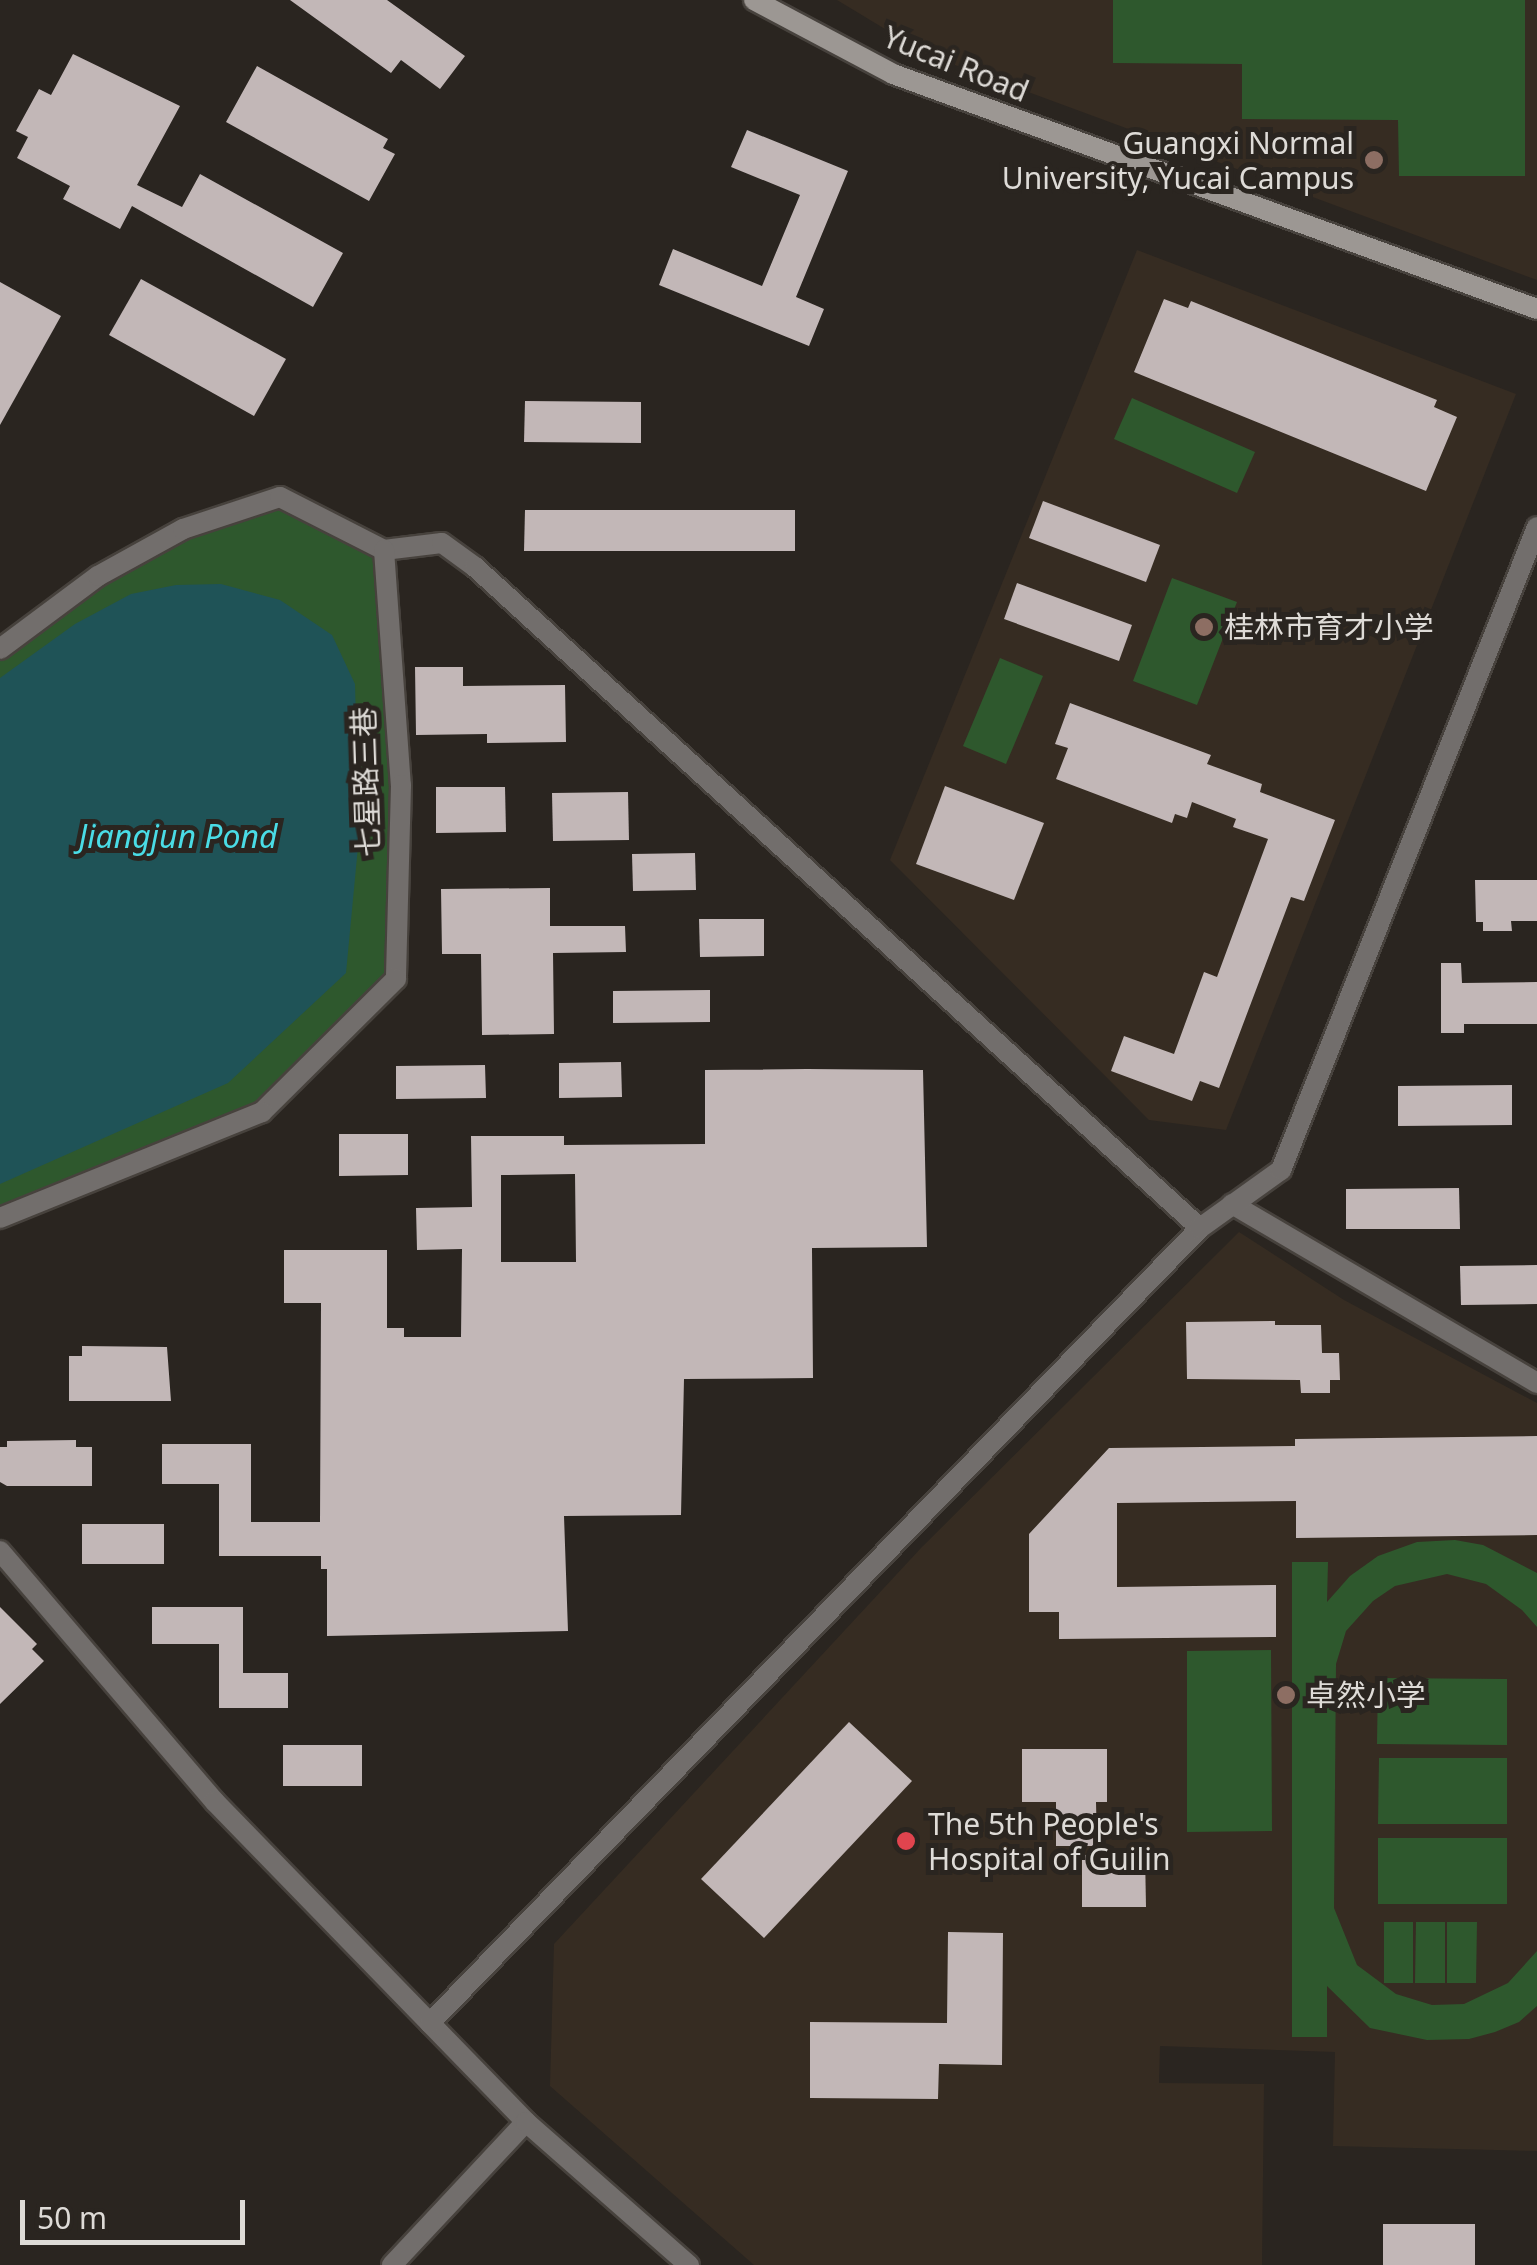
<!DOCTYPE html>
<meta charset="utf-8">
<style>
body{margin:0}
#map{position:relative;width:1537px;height:2265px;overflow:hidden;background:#2a2520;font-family:"Noto Sans","Noto Sans SC",sans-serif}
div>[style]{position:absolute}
.built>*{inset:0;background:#362c22}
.green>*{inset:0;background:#2e582d}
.water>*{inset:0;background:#1f5357}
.building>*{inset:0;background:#c2b7b7}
.roads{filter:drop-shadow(2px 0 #47423d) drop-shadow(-2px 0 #47423d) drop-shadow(0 2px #47423d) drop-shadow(0 -2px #47423d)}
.minor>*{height:20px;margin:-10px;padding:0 10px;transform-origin:10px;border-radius:10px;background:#726e6c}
.secondary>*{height:20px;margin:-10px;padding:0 10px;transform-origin:10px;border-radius:10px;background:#9c9793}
.dots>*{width:28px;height:28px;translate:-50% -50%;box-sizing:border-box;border:5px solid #2a2520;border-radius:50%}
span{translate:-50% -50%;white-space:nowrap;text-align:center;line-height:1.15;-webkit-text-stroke:10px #2a2520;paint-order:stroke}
.street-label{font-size:30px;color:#dedbd7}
.poi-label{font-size:30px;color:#dedbd7}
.right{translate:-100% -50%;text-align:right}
.left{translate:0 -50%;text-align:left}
.water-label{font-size:32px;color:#4adce6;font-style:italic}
.scale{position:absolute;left:20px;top:2200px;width:225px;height:45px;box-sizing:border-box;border:5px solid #dedbd7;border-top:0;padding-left:12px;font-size:30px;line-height:35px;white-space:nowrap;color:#dedbd7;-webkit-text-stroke:8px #2a2520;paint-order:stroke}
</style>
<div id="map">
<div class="built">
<div style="clip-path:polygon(837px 0,1537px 0,1537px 280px,928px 55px)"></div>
<div style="clip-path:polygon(1137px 250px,1516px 394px,1226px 1130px,1149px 1120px,890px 860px)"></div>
<div style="clip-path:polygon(1239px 1232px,1344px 1300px,1537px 1403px,1537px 2151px,1333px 2146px,1335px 2052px,1160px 2046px,1159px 2083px,1264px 2084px,1262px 2265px,754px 2265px,550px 2086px,554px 1944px,921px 1548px)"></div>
</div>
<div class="green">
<div style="clip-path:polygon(1113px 0,1525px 0,1525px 176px,1399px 176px,1398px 120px,1242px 119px,1242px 64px,1113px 63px)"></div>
<div style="clip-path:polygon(1132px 398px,1255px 452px,1237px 493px,1114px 439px)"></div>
<div style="clip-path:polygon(280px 497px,384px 550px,401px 785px,396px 979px,262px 1112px,0 1218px,0 649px,98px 576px)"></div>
<div style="clip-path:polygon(1172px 578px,1237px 602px,1197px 705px,1133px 681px)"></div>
<div style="clip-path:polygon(1000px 658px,1043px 676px,1006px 764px,963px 746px)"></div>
<div style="clip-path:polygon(1455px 1540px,1483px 1545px,1537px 1573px,1537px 1627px,1522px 1610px,1486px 1584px,1447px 1574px,1395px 1586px,1373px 1601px,1346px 1631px,1336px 1664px,1334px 1908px,1357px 1965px,1396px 1994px,1432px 2005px,1464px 2004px,1508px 1983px,1537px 1951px,1537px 2006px,1519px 2022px,1495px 2032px,1469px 2039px,1427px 2040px,1370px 2028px,1327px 1986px,1327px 2037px,1292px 2037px,1292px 1562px,1328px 1562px,1327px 1602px,1350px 1576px,1378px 1556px,1417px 1542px)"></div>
<div style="clip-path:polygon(1271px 1650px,1272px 1831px,1187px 1832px,1187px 1651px)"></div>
<div style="clip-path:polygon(1378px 1678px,1507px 1679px,1507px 1745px,1377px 1744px)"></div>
<div style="clip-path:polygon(1379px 1758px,1507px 1758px,1507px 1824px,1378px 1824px)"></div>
<div style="clip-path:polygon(1378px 1838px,1507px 1838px,1507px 1904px,1378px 1904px)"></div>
<div style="clip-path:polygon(1384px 1922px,1413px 1922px,1413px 1983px,1384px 1983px)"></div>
<div style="clip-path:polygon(1416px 1922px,1445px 1922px,1445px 1983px,1415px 1983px)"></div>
<div style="clip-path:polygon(1447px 1922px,1477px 1922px,1476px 1983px,1447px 1983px)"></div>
</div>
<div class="water">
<div style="clip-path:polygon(221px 584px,280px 600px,332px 635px,355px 684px,359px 836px,346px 973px,228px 1083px,0 1184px,0 678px,75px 624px,131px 594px,176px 585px)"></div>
</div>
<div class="building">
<div style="clip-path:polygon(290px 0,387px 0,465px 56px,440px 89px,401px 60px,391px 73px)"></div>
<div style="clip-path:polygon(73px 54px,180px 106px,137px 185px,182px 207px,200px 174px,343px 253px,313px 307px,132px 206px,120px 229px,63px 199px,70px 186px,17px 158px,28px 137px,16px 131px,39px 89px,51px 95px)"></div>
<div style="clip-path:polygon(257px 66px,388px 139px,383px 148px,395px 154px,369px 201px,226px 122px)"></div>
<div style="clip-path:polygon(747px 130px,848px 171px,796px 297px,824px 309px,809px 346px,659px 285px,673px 249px,762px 286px,800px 195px,731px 167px)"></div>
<div style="clip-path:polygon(141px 279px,286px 359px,254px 416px,109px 335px)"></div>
<div style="clip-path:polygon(0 282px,61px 316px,0 425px)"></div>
<div style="clip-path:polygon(1164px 299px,1188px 308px,1191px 301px,1437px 400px,1434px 407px,1457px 417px,1426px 491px,1134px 372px)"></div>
<div style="clip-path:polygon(525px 401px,641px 402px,641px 443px,524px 442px)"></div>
<div style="clip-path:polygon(1043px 501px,1160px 545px,1146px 582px,1029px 538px)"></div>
<div style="clip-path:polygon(525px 510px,795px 510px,795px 551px,524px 551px)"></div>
<div style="clip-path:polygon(1017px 583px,1132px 625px,1119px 661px,1004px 619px)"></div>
<div style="clip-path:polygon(415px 667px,463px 667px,463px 686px,565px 685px,566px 742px,487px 743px,487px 734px,416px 735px)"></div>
<div style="clip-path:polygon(1070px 703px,1211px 755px,1207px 764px,1262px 784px,1260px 792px,1335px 820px,1304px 901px,1291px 897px,1219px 1088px,1200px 1081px,1192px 1101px,1111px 1071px,1124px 1036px,1174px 1054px,1204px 972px,1217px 977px,1268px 839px,1233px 827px,1236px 819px,1192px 802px,1187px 818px,1175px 814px,1172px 823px,1056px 779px,1068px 748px,1055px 744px)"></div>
<div style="clip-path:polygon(945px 786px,1044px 823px,1014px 900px,916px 864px)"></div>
<div style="clip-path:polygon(436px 787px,505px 787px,506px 832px,436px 833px)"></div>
<div style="clip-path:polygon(628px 792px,629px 840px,553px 841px,552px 793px)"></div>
<div style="clip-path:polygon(695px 853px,696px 890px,633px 891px,632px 854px)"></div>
<div style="clip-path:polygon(1475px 880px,1537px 880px,1537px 921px,1511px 921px,1512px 931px,1483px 931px,1483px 922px,1476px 922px)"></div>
<div style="clip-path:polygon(550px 888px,550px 926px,625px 926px,626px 952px,553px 953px,554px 1034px,482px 1035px,481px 954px,442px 954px,441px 889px)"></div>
<div style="clip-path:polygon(699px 919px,764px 919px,764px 956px,700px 957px)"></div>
<div style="clip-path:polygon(1441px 963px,1461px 963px,1462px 983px,1537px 982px,1537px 1024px,1464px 1024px,1464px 1033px,1441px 1033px)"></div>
<div style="clip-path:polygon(710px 990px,710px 1022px,613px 1023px,613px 991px)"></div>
<div style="clip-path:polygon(621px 1062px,622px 1097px,559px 1098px,559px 1063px)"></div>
<div style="clip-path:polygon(485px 1065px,486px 1098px,396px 1099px,396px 1066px)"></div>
<div style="clip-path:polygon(evenodd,807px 1069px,923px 1070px,927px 1247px,812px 1248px,813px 1378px,684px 1379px,681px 1515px,564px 1516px,568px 1631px,327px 1636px,327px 1569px,321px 1569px,321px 1556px,219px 1556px,219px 1484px,162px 1484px,162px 1444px,251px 1444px,251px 1522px,320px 1522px,321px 1303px,284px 1303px,284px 1250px,387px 1250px,387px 1328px,404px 1328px,404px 1337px,461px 1337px,462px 1249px,417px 1250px,416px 1208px,472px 1207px,471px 1136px,564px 1136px,564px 1145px,705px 1144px,705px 1070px,807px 1069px,575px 1174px,576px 1262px,501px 1262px,501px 1175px,575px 1174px)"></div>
<div style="clip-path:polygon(1512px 1085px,1512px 1125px,1398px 1126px,1398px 1086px)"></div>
<div style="clip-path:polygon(339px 1134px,408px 1134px,408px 1175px,339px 1176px)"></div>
<div style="clip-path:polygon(1459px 1188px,1460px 1229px,1346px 1229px,1346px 1189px)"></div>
<div style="clip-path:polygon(1537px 1265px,1537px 1304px,1461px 1305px,1460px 1266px)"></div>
<div style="clip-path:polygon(1275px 1321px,1275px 1325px,1321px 1325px,1322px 1353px,1339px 1353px,1340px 1380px,1330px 1380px,1330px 1393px,1301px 1393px,1300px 1380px,1187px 1379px,1186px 1322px)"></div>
<div style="clip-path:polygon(82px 1346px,167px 1347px,171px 1401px,69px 1401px,69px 1356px,82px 1356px)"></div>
<div style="clip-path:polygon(1537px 1436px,1537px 1535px,1296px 1538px,1296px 1501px,1117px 1503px,1117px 1587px,1276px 1585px,1276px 1637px,1059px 1639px,1059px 1612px,1029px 1612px,1029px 1534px,1109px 1448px,1295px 1446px,1295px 1439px)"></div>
<div style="clip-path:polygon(76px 1440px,76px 1447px,92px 1447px,92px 1486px,7px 1486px,0 1482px,0 1447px,7px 1447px,7px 1441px)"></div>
<div style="clip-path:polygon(82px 1524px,164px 1524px,164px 1564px,82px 1564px)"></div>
<div style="clip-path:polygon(0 1607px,37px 1644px,32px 1649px,44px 1661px,0 1704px)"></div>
<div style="clip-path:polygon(152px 1607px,243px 1607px,243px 1673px,288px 1673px,288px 1708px,219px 1708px,219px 1644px,152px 1644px)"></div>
<div style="clip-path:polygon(849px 1722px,912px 1781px,764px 1938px,701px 1879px)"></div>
<div style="clip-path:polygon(283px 1745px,362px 1745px,362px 1786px,283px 1786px)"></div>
<div style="clip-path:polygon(1022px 1749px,1107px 1749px,1107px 1802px,1096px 1802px,1097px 1846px,1056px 1846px,1056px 1802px,1022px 1802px)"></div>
<div style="clip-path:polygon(1145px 1854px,1146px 1907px,1082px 1907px,1082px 1855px)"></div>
<div style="clip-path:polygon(948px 1932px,1003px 1933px,1002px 2065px,939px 2064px,938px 2099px,810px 2098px,810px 2022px,947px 2023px)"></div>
<div style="clip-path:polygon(1383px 2224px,1475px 2224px,1475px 2265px,1383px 2265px)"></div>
</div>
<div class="roads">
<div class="minor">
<div style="left:384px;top:550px;width:58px;rotate:-6.9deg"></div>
<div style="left:442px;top:543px;width:41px;rotate:36deg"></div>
<div style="left:475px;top:567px;width:981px;rotate:42.36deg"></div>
<div style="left:0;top:649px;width:122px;rotate:-36.7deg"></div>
<div style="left:98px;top:576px;width:97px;rotate:-28.9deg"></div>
<div style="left:183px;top:529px;width:102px;rotate:-18.3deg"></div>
<div style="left:280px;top:497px;width:117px;rotate:27deg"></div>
<div style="left:384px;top:550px;width:236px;rotate:85.9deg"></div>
<div style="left:401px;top:785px;width:194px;rotate:91.5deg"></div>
<div style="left:396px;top:979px;width:189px;rotate:135.2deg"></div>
<div style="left:262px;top:1112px;width:283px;rotate:158deg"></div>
<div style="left:1232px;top:1204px;width:354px;rotate:30.4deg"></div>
<div style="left:0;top:1551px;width:330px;rotate:49.4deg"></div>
<div style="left:215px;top:1802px;width:446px;rotate:45.8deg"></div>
<div style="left:430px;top:2023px;width:1107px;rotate:-45.92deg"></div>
<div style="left:1200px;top:1228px;width:100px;rotate:-35.6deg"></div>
<div style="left:1281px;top:1170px;width:692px;rotate:-68.29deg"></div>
<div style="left:392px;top:2265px;width:196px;rotate:-46.9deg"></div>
<div style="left:526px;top:2122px;width:217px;rotate:41.3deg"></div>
</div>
<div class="secondary">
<div style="left:754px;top:0;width:157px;rotate:28deg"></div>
<div style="left:893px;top:74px;width:686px;rotate:20.05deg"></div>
</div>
</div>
<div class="dots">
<div style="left:1374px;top:160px;background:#8d6e63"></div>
<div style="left:1204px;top:627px;background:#8d6e63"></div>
<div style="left:1286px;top:1695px;background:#8d6e63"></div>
<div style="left:906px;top:1841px;background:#e0444e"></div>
</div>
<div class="street-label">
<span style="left:956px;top:64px;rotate:22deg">Yucai Road</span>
<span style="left:366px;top:782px;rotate:-92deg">七星路三巷</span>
</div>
<div class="poi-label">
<span class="right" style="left:1354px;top:160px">Guangxi Normal<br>University, Yucai Campus</span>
<span class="left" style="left:1224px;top:627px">桂林市育才小学</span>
<span class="left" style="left:1306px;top:1695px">卓然小学</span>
<span class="left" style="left:928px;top:1841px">The 5th People's<br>Hospital of Guilin</span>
</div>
<div class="water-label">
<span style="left:178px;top:836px">Jiangjun Pond</span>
</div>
<div class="scale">50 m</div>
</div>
